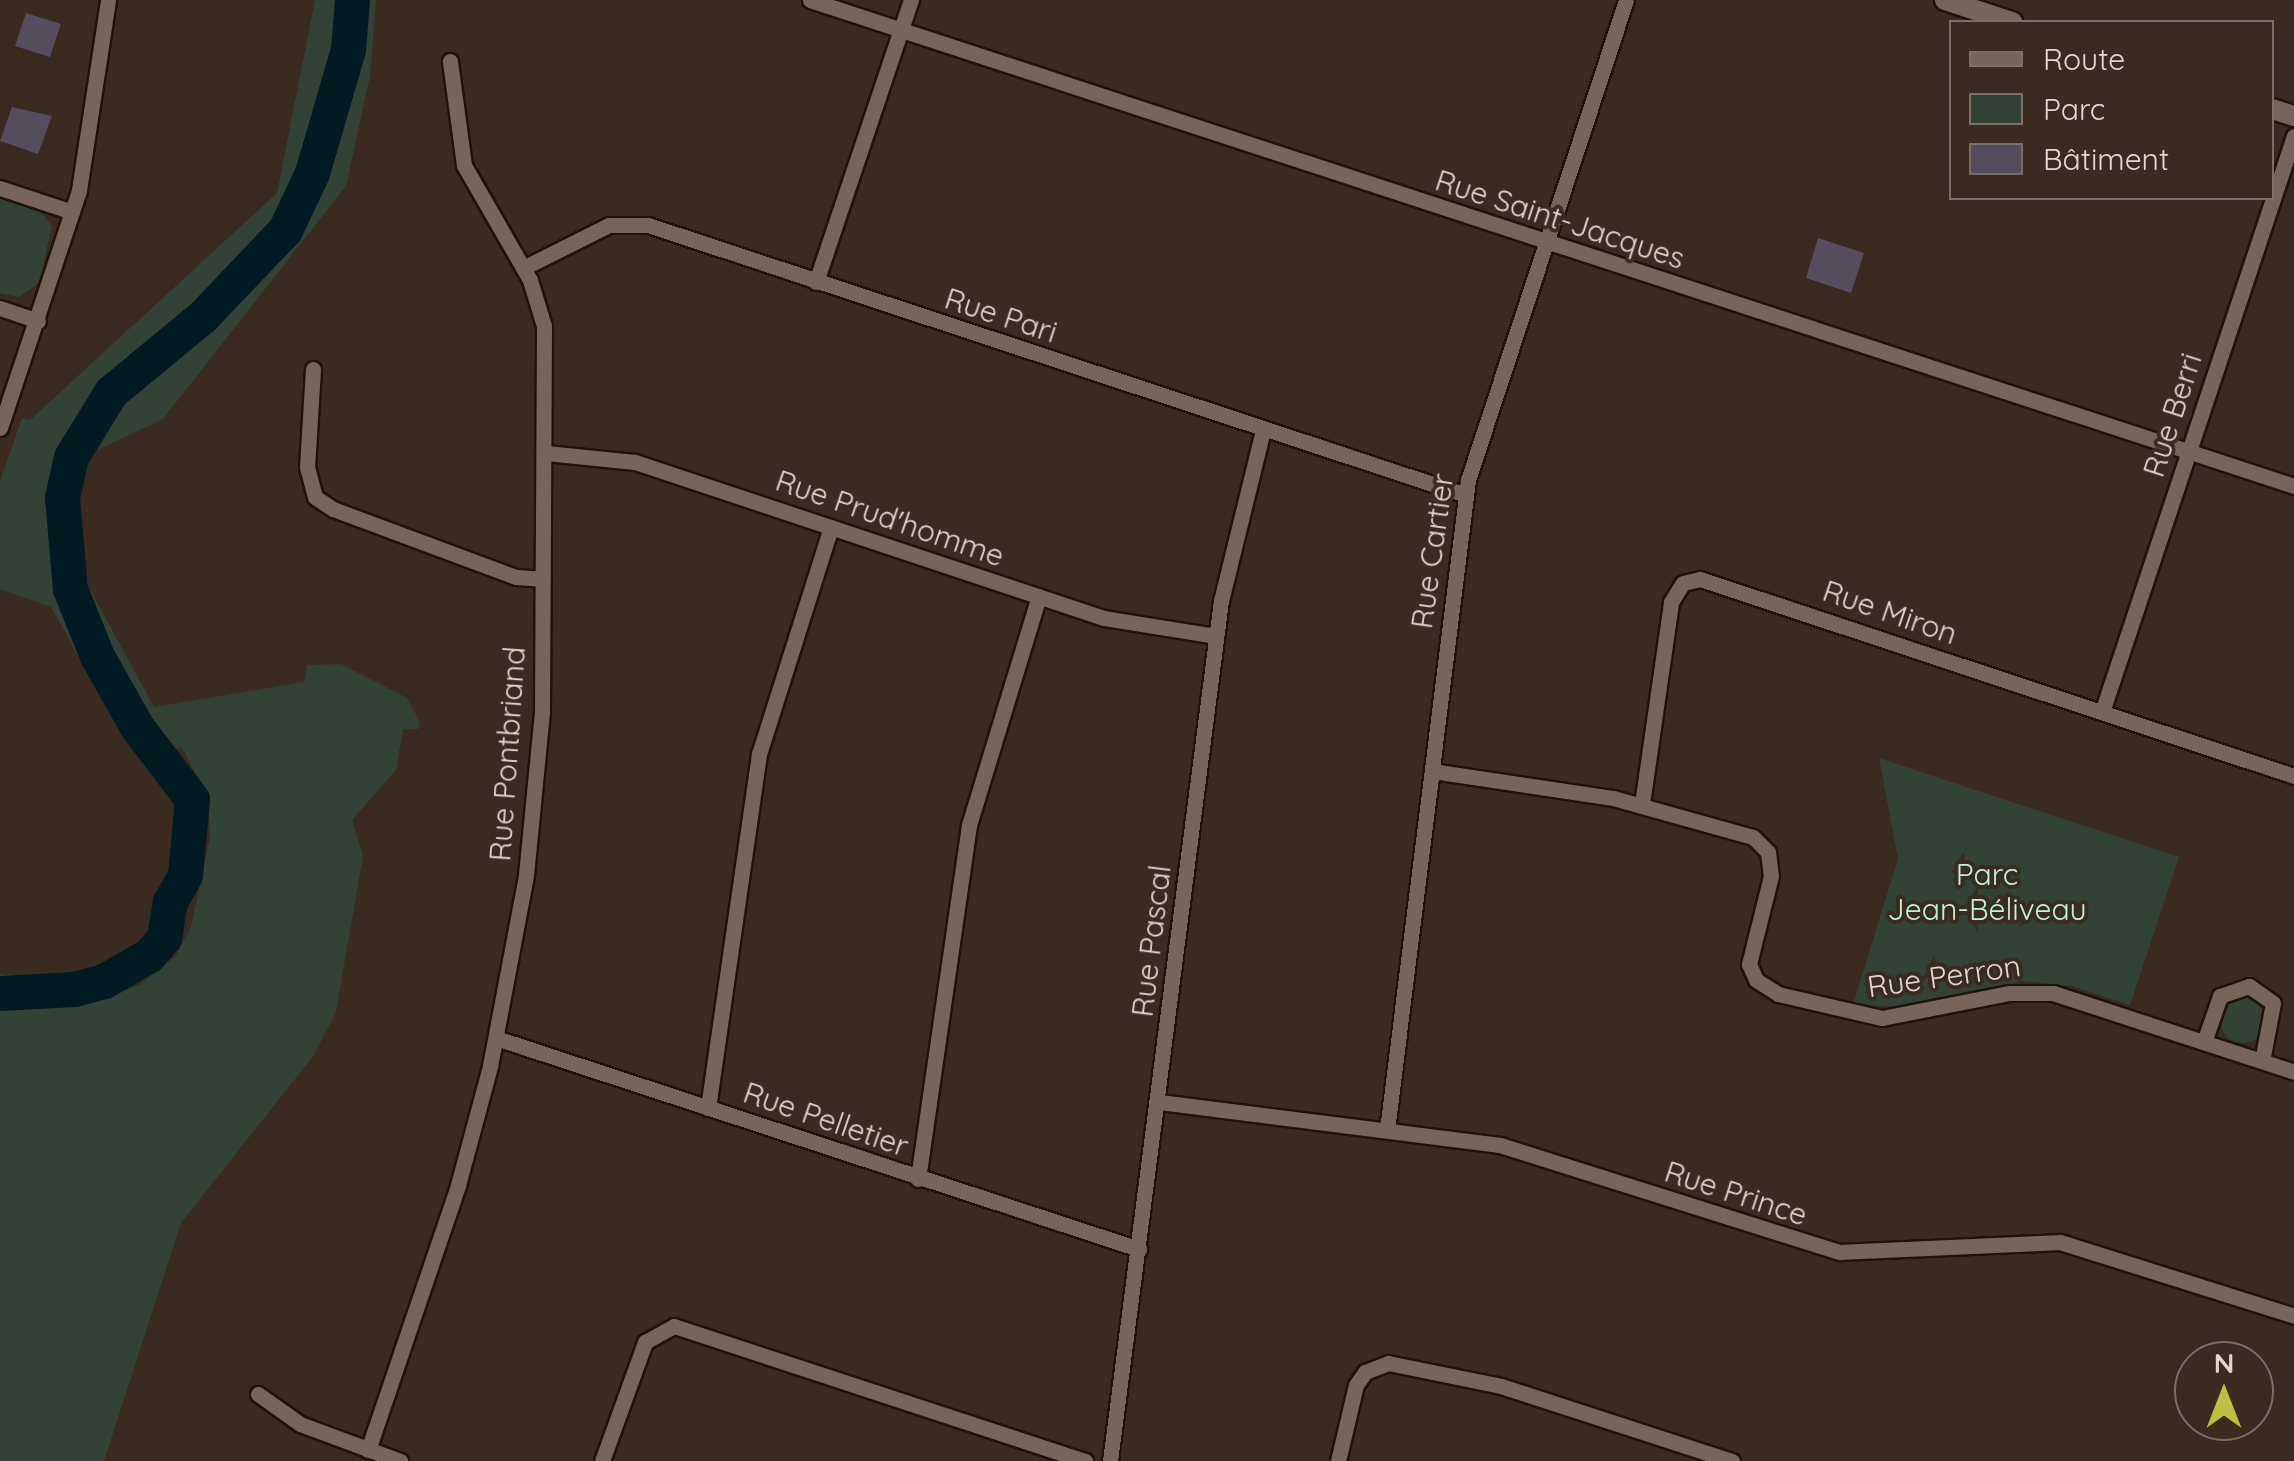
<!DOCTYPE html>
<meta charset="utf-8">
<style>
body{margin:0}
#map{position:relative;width:2294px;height:1461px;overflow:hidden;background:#3a2a20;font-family:Quicksand,sans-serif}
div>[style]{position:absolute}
.green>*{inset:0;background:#324237}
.round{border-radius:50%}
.river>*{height:35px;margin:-17.5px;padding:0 17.5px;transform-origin:17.5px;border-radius:17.5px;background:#021a21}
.building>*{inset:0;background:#534d5e}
.roads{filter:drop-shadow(2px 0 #201209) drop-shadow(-2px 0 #201209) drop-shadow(0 2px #201209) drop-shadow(0 -2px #201209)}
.street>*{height:15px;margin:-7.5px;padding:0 7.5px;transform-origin:7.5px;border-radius:7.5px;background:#776559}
.secondary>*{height:20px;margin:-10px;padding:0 10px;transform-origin:10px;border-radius:10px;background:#776559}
span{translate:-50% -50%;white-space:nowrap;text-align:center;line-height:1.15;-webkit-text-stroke:8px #3a2a20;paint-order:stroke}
.street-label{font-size:30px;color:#e2d7d1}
.park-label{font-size:30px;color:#bef3d0}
.legend{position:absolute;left:1949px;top:20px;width:325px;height:180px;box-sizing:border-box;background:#3a2a20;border:2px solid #7d6f67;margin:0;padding:12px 18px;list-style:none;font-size:30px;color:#e2d7d1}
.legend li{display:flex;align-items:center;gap:20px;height:50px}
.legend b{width:50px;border:2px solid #7d6f67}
.north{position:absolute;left:2174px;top:1341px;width:100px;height:100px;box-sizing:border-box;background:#3a2a20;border:2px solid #7d6f67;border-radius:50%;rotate:0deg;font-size:28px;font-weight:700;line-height:40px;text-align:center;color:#e2d7d1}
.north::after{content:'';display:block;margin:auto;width:35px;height:45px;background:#bebf42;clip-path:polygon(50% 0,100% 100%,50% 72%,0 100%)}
</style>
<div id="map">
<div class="green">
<div style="clip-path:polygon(315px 0,376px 0,370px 76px,346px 186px,163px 419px,91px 453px,77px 501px,88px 586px,154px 707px,304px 682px,307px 665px,341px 664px,407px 698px,420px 722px,418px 729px,403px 729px,396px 770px,352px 820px,363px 856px,336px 1012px,314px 1055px,181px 1223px,104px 1461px,0 1461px,0 974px,27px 976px,90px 1004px,141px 984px,175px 957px,191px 927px,210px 837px,208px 798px,182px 747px,149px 757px,91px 680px,51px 607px,0 589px,0 481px,22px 418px,30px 420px,277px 193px)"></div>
<div style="clip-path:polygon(0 198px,42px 213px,52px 226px,39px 283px,19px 297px,0 293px)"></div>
<div style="clip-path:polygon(1879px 758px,2179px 857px,2130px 1005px,2072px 986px,2022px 981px,1897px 1007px,1853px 1004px,1898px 859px)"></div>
<div class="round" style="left:2220px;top:997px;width:46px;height:46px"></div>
</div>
<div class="river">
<div style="left:0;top:993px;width:74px;rotate:-3.1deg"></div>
<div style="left:74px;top:989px;width:31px;rotate:-15deg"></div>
<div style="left:104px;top:981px;width:52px;rotate:-30deg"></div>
<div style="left:149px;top:955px;width:23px;rotate:-49deg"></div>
<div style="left:164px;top:938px;width:36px;rotate:-81deg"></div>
<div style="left:170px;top:902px;width:31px;rotate:-61deg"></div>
<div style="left:185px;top:875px;width:76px;rotate:-84.7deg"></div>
<div style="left:192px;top:799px;width:91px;rotate:-127.4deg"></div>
<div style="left:137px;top:727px;width:81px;rotate:-119.4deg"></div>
<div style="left:97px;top:656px;width:72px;rotate:-111.9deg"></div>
<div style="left:70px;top:589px;width:92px;rotate:-95deg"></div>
<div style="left:62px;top:497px;width:41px;rotate:-77.3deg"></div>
<div style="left:71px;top:457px;width:76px;rotate:-58.4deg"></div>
<div style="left:111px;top:392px;width:119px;rotate:-39.6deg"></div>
<div style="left:203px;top:316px;width:119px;rotate:-46.4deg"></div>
<div style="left:285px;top:230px;width:63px;rotate:-64.7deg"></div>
<div style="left:312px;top:173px;width:129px;rotate:-73.8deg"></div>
<div style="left:348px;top:49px;width:49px;rotate:-85.3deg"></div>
</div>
<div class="building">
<div style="clip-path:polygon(26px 13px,61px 24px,50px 57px,15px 46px)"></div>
<div style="clip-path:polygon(12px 107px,52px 116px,38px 154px,0 141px)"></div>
<div style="clip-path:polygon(1818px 238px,1864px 253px,1851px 293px,1806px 278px)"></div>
</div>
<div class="roads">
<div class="street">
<div style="left:810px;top:0;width:1562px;rotate:18.13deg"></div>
<div style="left:0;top:188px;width:76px;rotate:18.4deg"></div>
<div style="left:523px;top:268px;width:96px;rotate:-26.6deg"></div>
<div style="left:609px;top:225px;width:39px"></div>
<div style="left:648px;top:225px;width:861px;rotate:18.27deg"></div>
<div style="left:816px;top:282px;width:298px;rotate:-71.4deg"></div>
<div style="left:0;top:308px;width:40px;rotate:18.9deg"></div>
<div style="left:313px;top:369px;width:98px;rotate:93.5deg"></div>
<div style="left:307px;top:467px;width:31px;rotate:75deg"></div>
<div style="left:315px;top:497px;width:22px;rotate:34deg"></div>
<div style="left:333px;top:509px;width:195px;rotate:20.4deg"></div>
<div style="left:516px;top:577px;width:26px;rotate:4deg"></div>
<div style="left:0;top:428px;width:251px;rotate:-71.6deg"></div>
<div style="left:79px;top:190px;width:192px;rotate:-81.3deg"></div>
<div style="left:546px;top:453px;width:89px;rotate:5.8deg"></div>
<div style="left:635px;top:462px;width:494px;rotate:18.4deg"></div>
<div style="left:1104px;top:618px;width:113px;rotate:9.1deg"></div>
<div style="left:2102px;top:712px;width:607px;rotate:-71.57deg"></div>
<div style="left:1432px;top:771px;width:183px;rotate:8.5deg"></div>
<div style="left:1613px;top:798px;width:145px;rotate:15.6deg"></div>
<div style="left:1753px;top:837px;width:21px;rotate:45deg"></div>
<div style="left:1768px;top:852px;width:24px;rotate:83deg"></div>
<div style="left:1771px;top:876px;width:91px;rotate:104deg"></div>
<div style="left:1749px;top:964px;width:17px;rotate:66deg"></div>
<div style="left:1756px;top:980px;width:26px;rotate:32deg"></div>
<div style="left:1778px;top:994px;width:107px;rotate:13deg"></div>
<div style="left:1882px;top:1018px;width:130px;rotate:-11.1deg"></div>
<div style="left:2010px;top:993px;width:43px"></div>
<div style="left:2053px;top:993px;width:254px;rotate:18.1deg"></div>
<div style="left:1642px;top:804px;width:204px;rotate:-81.8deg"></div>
<div style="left:1671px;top:602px;width:22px;rotate:-58deg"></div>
<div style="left:1683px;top:583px;width:17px;rotate:-13deg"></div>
<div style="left:1700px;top:579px;width:626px;rotate:18.35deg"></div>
<div style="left:496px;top:1038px;width:677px;rotate:18.17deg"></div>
<div style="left:2204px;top:1042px;width:49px;rotate:-70.8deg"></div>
<div style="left:2220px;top:996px;width:31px;rotate:-19deg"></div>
<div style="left:2249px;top:986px;width:29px;rotate:35deg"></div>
<div style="left:2273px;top:1003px;width:59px;rotate:100.7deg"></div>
<div style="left:1159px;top:1102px;width:344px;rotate:7.2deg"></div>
<div style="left:1500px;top:1145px;width:356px;rotate:17.5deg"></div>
<div style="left:1840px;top:1252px;width:220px;rotate:-2.6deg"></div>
<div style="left:2060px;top:1242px;width:245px;rotate:17.5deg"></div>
<div style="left:708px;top:1108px;width:358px;rotate:-81.8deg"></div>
<div style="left:759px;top:754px;width:238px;rotate:-72.4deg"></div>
<div style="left:1387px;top:1130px;width:655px;rotate:-82.9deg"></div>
<div style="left:1468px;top:480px;width:505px;rotate:-71.78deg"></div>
<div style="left:918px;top:1179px;width:358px;rotate:-81.8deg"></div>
<div style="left:969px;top:825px;width:239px;rotate:-73deg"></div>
<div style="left:258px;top:1394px;width:52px;rotate:35.5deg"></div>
<div style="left:300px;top:1424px;width:107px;rotate:20.3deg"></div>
<div style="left:368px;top:1450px;width:280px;rotate:-71.2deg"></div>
<div style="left:458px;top:1185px;width:123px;rotate:-74.9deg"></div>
<div style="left:490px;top:1066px;width:194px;rotate:-79.3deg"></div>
<div style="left:526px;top:875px;width:165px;rotate:-84.4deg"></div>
<div style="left:542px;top:711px;width:385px;rotate:-89.7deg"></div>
<div style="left:544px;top:326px;width:48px;rotate:-106.9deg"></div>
<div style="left:530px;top:280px;width:133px;rotate:-119.9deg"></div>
<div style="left:464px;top:165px;width:105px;rotate:-97.7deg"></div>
<div style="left:602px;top:1461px;width:127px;rotate:-70.1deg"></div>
<div style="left:645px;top:1342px;width:33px;rotate:-29deg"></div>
<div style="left:674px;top:1326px;width:433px;rotate:18.2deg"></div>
<div style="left:1110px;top:1461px;width:867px;rotate:-82.65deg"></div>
<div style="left:1221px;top:601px;width:176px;rotate:-76.2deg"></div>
<div style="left:1338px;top:1461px;width:78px;rotate:-76.7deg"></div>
<div style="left:1356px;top:1385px;width:16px;rotate:-55deg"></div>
<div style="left:1365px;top:1372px;width:25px;rotate:-21deg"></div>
<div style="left:1388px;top:1363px;width:115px;rotate:11.5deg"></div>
<div style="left:1501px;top:1386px;width:243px;rotate:18deg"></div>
</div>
<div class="secondary">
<div style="left:1945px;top:0;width:71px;rotate:18.2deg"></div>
<div style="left:2272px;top:109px;width:23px;rotate:18deg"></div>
</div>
</div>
<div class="street-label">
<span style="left:1560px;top:219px;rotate:18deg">Rue Saint-Jacques</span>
<span style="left:1001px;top:315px;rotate:18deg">Rue Pari</span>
<span style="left:2172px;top:415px;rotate:-72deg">Rue Berri</span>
<span style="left:890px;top:518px;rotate:19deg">Rue Prud'homme</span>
<span style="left:1432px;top:551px;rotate:-82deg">Rue Cartier</span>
<span style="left:1890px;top:612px;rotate:19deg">Rue Miron</span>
<span style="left:507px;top:754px;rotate:-86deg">Rue Pontbriand</span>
<span style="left:1151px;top:941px;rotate:-83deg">Rue Pascal</span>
<span style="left:1944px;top:976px;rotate:-8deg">Rue Perron</span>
<span style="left:826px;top:1119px;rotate:19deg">Rue Pelletier</span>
<span style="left:1736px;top:1193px;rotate:18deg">Rue Prince</span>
</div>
<div class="park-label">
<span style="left:1987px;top:891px">Parc<br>Jean-Béliveau</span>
</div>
<ul class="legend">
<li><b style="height:12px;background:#776559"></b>Route</li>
<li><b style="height:28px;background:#324237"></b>Parc</li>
<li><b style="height:28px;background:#534d5e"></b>Bâtiment</li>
</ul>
<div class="north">N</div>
</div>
